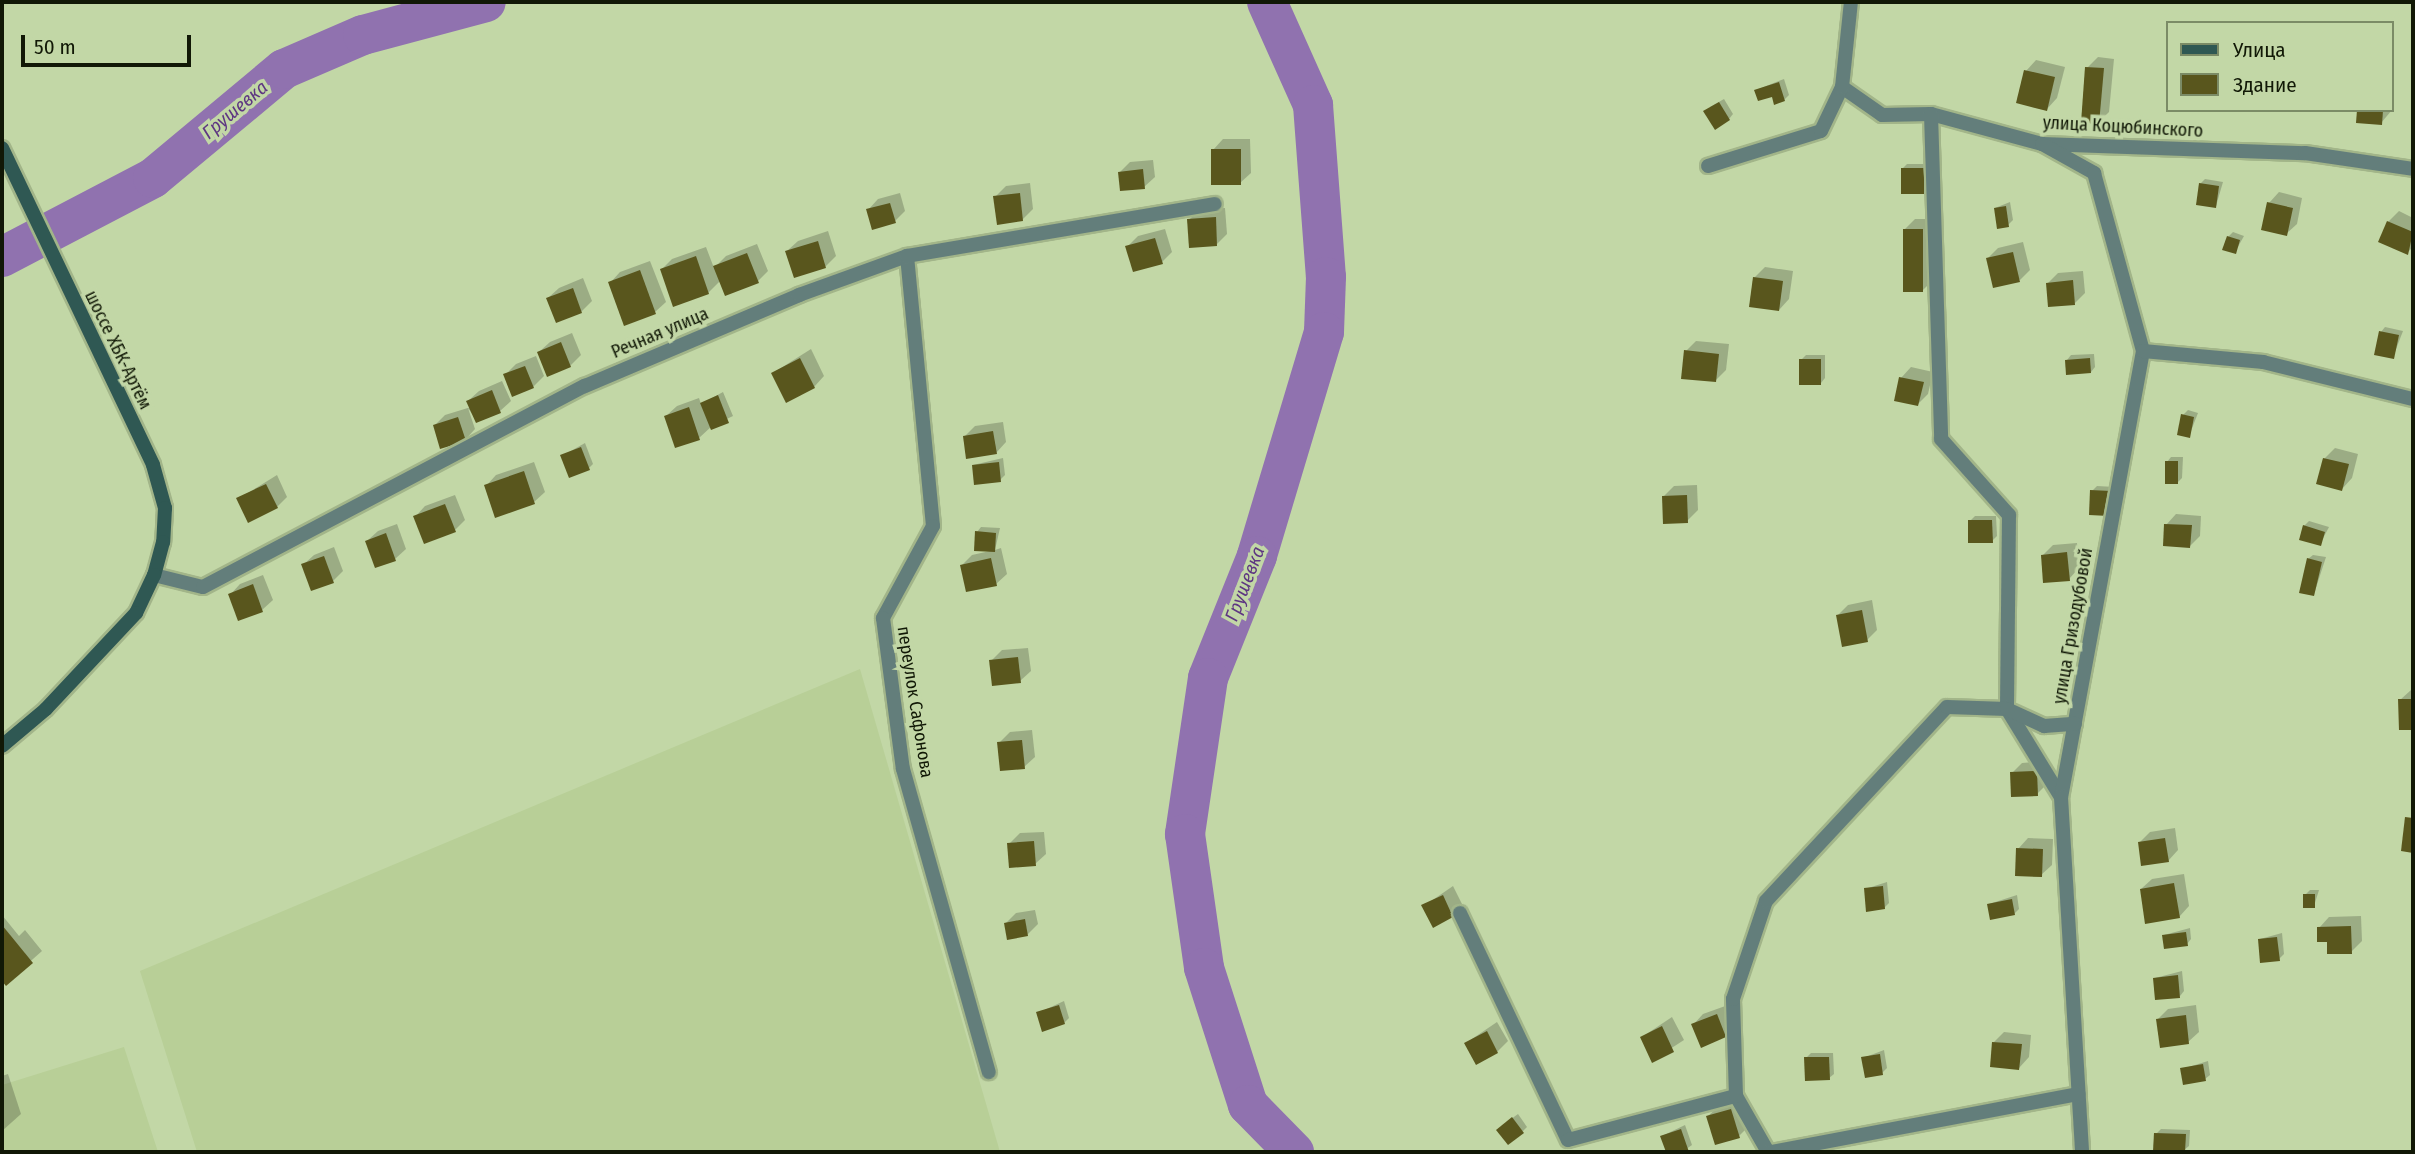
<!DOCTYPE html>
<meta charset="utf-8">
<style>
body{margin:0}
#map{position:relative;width:2415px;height:1154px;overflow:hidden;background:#c2d7a6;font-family:"Fira Sans Condensed",sans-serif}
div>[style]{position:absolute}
.built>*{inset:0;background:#b8cf97}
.shadow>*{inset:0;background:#0003}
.river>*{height:40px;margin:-20px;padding:0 20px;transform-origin:20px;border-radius:20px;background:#9072af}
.building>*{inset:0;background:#59561d}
.roads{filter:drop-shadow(2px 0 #a2b589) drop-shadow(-2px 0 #a2b589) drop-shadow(0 2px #a2b589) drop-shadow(0 -2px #a2b589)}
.minor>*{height:14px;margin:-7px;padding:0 7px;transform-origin:7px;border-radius:7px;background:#637e7b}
.secondary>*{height:14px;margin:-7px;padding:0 7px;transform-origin:7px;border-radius:7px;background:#2f5853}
span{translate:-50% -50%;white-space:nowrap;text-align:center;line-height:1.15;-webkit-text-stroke:7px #c2d7a6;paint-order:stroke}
.street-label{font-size:18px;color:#111806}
.water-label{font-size:19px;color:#5e3682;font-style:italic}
.frame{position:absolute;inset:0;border:4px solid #111806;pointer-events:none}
.legend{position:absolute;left:2166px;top:21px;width:228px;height:91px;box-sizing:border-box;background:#c2d7a6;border:2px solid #7b8b66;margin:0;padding:9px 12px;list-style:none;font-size:21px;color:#111806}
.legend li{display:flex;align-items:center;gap:14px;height:35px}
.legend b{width:35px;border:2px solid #7b8b66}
.scale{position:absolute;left:21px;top:35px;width:170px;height:32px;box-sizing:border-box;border:4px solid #111806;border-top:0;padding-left:9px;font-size:21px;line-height:24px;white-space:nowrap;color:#111806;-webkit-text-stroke:5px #c2d7a6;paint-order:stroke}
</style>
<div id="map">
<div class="built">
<div style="clip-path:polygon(860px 669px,1000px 1152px,197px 1152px,140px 971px)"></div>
<div style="clip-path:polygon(124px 1047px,158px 1152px,2px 1152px,2px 1085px)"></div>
</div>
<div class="shadow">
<div style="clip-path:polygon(2098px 57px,2114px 59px,2109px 112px,2099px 122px,2087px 68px)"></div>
<div style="clip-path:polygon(2036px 60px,2065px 67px,2057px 98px,2047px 109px,2026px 71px)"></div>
<div style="clip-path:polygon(1784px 79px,1789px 95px,1784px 100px,1756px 90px)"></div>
<div style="clip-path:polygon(1724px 99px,1733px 114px,1729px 119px,1710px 107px)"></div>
<div style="clip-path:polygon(2359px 110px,2392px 110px,2381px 123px)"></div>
<div style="clip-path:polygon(1223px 139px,1250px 139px,1251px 173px,1240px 183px,1213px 150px)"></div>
<div style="clip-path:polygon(1153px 160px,1155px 177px,1144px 187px,1120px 172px,1130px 162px)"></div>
<div style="clip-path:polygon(1907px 164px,1928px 164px,1928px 187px,1923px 192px,1902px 169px)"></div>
<div style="clip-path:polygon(2205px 179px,2223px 182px,2216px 206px,2200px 184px)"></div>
<div style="clip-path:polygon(1030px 183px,1033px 209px,1022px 220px,995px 197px,1006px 186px)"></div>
<div style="clip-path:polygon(2279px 192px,2302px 198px,2297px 224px,2286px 234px,2269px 203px)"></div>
<div style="clip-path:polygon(900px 193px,905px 211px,895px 221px,868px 210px,878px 199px)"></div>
<div style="clip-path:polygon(2010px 202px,2013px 220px,2008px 225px,1995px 208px)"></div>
<div style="clip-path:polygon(1225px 208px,1227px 234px,1217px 244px,1189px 220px,1199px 209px)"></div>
<div style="clip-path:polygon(2399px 211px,2413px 218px,2413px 247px,2407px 253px,2388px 222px)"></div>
<div style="clip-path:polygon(1915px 219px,1933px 219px,1933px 280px,1922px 291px,1904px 230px)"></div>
<div style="clip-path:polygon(1165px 229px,1172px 252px,1162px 262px,1127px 247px,1138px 236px)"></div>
<div style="clip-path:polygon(828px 231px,836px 256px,825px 267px,787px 251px,798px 241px)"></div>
<div style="clip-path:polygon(2233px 232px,2244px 236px,2235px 252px,2228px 237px)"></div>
<div style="clip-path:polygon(2023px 242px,2030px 270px,2020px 280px,1988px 258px,1998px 248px)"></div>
<div style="clip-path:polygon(757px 244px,768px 271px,758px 281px,721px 280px,708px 293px,662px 269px,672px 259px,706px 247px,714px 268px,726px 256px)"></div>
<div style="clip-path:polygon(650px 261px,666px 302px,655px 312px,625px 324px,610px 283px,620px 272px)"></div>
<div style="clip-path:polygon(1765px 267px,1793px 271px,1789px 299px,1779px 310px,1754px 278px)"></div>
<div style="clip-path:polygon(2083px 271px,2085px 293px,2074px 304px,2048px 283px,2058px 273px)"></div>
<div style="clip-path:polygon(583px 278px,592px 301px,581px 312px,548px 298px,559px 288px)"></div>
<div style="clip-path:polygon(2385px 327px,2403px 331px,2393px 357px,2381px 332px)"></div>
<div style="clip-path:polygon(572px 333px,581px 355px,570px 366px,539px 352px,550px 342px)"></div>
<div style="clip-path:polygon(1696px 341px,1729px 344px,1726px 370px,1716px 380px,1686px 351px)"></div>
<div style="clip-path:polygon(811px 349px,824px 376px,814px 387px,773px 373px)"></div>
<div style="clip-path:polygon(2094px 354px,2095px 367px,2091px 372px,2067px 360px,2071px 355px)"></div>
<div style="clip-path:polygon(1806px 355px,1825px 355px,1825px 378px,1821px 383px,1801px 360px)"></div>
<div style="clip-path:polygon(536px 356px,544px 376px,533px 387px,505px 375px,516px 364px)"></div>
<div style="clip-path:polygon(1911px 367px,1933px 372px,1928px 394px,1918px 404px,1901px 378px)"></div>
<div style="clip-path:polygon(502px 381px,511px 401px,500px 411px,477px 421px,468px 408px,475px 429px,465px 440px,435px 425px,445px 415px,471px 407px,468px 401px,479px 391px)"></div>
<div style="clip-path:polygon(723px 392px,733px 416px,712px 426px,699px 438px,666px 416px,677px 406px,699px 398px,701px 404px)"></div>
<div style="clip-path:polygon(2188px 410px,2198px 413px,2189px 436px,2183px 415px)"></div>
<div style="clip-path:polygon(1003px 422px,1006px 442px,996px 453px,965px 436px,975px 426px)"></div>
<div style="clip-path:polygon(585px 443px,593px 464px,589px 468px,562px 456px)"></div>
<div style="clip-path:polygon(2335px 448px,2358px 454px,2352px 478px,2342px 489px,2324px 459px)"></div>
<div style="clip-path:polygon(2171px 457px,2183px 457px,2182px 478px,2177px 483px,2167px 462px)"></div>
<div style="clip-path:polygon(1003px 458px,1005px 475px,1000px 480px,973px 465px)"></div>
<div style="clip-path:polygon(534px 462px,545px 492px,534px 502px,486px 486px,496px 475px)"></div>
<div style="clip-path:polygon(277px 475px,287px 497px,277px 507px,238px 499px)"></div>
<div style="clip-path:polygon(1697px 485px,1698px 510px,1687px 521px,1663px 497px,1674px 486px)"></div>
<div style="clip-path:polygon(2097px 486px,2115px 487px,2091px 513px,2092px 491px)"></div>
<div style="clip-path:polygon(455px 495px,465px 520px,455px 530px,415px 517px,425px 506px)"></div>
<div style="clip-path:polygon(2176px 514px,2201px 516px,2200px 536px,2190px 546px,2166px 525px)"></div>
<div style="clip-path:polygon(1975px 516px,1996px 516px,1997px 536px,1992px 541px,1970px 521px)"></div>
<div style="clip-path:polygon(2309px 521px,2329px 527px,2320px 544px,2304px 526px)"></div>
<div style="clip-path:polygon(397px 524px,406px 549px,395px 559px,376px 566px,367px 541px,378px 531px)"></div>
<div style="clip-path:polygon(981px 527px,1000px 528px,995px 550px,1001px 548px,1007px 574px,996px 584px,961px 566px,972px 555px,990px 551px,977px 532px)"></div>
<div style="clip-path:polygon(2077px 543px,2079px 568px,2069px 579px,2043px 555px,2053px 545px)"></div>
<div style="clip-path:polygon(334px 547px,343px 571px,333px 581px,303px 565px,314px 555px)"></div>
<div style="clip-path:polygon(2313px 555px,2326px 557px,2314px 594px,2308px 559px)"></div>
<div style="clip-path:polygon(263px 575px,273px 600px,262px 610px,239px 619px,230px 595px,240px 584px)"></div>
<div style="clip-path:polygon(1872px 600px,1877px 630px,1867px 640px,1838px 615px,1848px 605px)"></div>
<div style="clip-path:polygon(1028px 648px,1031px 671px,1020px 681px,991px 661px,1002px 650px)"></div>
<div style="clip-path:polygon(2411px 690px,2413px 728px,2400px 728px,2400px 700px)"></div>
<div style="clip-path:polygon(1032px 730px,1035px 757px,1024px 767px,999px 743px,1010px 732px)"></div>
<div style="clip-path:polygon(2046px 761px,2047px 784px,2037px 794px,2012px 773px,2022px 763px)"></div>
<div style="clip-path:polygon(2175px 828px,2178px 850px,2168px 861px,2140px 842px,2150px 832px)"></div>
<div style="clip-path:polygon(1044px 832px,1046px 854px,1035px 864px,1009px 844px,1020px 833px)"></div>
<div style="clip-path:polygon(2028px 838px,2053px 839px,2052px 865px,2041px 875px,2018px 849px)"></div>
<div style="clip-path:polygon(2184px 874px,2189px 906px,2179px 917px,2141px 889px,2152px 879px)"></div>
<div style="clip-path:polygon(1887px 882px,1889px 903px,1884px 908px,1865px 889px)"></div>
<div style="clip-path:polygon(1453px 886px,1463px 906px,1452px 916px,1424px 906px)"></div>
<div style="clip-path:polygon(2310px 890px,2319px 890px,2314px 906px,2305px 895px)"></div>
<div style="clip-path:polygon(2017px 895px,2019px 909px,2014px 914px,1989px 904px)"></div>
<div style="clip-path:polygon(1035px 910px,1038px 924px,1027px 935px,1006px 923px,1016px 913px)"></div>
<div style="clip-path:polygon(2px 915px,19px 936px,25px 930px,42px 951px,6px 983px,2px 978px)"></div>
<div style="clip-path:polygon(2361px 916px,2362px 941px,2351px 952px,2329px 940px,2319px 928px,2329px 917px)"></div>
<div style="clip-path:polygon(2190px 928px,2191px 939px,2187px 944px,2164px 935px)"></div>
<div style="clip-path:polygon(2282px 933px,2284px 954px,2279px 959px,2260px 939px)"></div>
<div style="clip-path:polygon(2182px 971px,2184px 991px,2180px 996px,2155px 978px)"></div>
<div style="clip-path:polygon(1064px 1001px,1069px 1018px,1064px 1023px,1038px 1013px)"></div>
<div style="clip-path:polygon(1728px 1005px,1736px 1026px,1725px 1036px,1693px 1025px,1703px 1014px)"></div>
<div style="clip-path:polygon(2196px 1005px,2199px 1032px,2188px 1042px,2158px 1019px,2168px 1009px)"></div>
<div style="clip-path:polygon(1672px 1017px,1684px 1040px,1653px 1060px,1642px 1037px)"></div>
<div style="clip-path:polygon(1497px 1022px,1508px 1041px,1497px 1052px,1466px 1043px)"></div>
<div style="clip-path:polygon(2004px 1032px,2031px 1035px,2029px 1057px,2019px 1068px,1993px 1043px)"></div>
<div style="clip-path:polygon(1884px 1050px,1887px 1068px,1882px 1073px,1863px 1058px)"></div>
<div style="clip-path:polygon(1811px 1053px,1833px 1053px,1834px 1074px,1829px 1078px,1806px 1058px)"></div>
<div style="clip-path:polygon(2208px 1061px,2210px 1075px,2205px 1079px,2182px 1069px)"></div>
<div style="clip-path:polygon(8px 1074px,21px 1114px,2px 1131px,2px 1076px)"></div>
<div style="clip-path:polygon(1741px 1099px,1749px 1126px,1739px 1136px,1708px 1116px,1719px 1106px)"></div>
<div style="clip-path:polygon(1518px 1114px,1527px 1127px,1523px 1131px,1503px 1125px)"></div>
<div style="clip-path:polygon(1685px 1125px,1692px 1145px,1682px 1152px,1667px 1152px,1662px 1136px)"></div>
<div style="clip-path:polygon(2161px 1129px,2190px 1130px,2189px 1146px,2184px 1150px,2156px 1134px)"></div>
</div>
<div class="river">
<div style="left:1267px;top:2px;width:113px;rotate:65.9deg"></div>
<div style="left:1313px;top:105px;width:172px;rotate:85.7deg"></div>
<div style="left:1326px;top:277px;width:55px;rotate:92.1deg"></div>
<div style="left:1324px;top:332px;width:234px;rotate:106.7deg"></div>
<div style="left:1257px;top:556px;width:131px;rotate:111.9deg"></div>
<div style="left:1208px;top:678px;width:158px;rotate:98.4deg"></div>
<div style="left:1185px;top:834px;width:135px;rotate:81.9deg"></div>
<div style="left:1204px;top:968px;width:144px;rotate:72.2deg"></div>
<div style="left:1248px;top:1105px;width:66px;rotate:45.6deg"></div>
<div style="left:2px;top:257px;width:170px;rotate:-27.6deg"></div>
<div style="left:153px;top:178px;width:170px;rotate:-39.8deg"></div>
<div style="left:284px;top:69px;width:86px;rotate:-23.3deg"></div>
<div style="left:363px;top:35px;width:127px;rotate:-15deg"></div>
</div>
<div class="building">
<div style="clip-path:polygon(2085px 67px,2104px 68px,2099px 124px,2081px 123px)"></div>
<div style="clip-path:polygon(2024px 70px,2055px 77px,2047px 111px,2016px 103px)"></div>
<div style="clip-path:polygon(1779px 82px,1785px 101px,1774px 105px,1772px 97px,1758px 101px,1754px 90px)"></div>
<div style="clip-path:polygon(1719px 102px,1730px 120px,1715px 130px,1703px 111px)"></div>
<div style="clip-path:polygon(2357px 110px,2383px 110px,2382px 125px,2356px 123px)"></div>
<div style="clip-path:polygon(1211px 149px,1241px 149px,1241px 185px,1211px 185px)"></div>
<div style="clip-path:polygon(1901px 168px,1924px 168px,1924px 194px,1901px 194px)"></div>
<div style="clip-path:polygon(1143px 169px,1145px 189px,1120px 191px,1118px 172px)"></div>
<div style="clip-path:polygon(2199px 183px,2219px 186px,2216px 208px,2196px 205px)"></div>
<div style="clip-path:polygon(1020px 193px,1023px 221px,997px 225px,993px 196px)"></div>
<div style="clip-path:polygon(2267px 202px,2293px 208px,2287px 236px,2261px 230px)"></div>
<div style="clip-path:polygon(890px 203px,896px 223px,872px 230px,866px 209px)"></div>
<div style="clip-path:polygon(2006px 206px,2009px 227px,1997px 229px,1994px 208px)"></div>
<div style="clip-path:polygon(1216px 217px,1217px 246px,1189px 248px,1187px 219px)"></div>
<div style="clip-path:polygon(2387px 221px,2413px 232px,2408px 255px,2378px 242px)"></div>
<div style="clip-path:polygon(1903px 229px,1923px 229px,1923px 292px,1903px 292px)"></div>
<div style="clip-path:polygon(2227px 236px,2240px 240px,2236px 254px,2222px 250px)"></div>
<div style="clip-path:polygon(1155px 238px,1163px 264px,1133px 272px,1125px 246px)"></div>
<div style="clip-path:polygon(818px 241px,826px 268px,794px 278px,785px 251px)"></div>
<div style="clip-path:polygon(2013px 252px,2020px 282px,1993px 288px,1986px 258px)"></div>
<div style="clip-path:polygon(747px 253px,759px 283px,725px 296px,713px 266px)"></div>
<div style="clip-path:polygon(696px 256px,709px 294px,673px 307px,660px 269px)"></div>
<div style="clip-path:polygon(640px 270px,656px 314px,624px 326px,608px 282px)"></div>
<div style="clip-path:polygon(1753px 277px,1783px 281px,1779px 311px,1749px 307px)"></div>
<div style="clip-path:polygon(2073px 280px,2075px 305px,2048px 307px,2046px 283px)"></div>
<div style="clip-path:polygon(573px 288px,582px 313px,556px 323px,546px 298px)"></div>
<div style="clip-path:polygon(2379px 331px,2399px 335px,2394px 359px,2374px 355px)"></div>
<div style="clip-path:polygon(561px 342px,571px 367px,547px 377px,537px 352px)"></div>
<div style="clip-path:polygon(1684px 350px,1719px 354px,1716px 382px,1681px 379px)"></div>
<div style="clip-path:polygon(800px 358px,815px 388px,786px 403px,771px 373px)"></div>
<div style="clip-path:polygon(2090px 358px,2091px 373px,2066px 375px,2065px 360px)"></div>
<div style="clip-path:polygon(1799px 359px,1821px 359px,1821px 385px,1799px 385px)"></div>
<div style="clip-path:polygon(525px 366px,534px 388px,512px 397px,503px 374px)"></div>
<div style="clip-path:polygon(1899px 377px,1924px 382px,1918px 406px,1894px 401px)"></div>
<div style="clip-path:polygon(492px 390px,501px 413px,476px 423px,466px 401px)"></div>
<div style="clip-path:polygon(718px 395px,729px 423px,711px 430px,700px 403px)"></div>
<div style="clip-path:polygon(689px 407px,700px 440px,675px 448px,664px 416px)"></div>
<div style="clip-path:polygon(2181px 414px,2194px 417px,2190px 438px,2177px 435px)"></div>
<div style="clip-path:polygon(458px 417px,466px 441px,440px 449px,433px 425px)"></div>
<div style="clip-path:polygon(993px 431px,997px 454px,966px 459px,963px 436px)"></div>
<div style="clip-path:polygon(581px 447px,590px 470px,569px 478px,560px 455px)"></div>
<div style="clip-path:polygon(2323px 458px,2349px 464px,2342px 491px,2316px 484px)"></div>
<div style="clip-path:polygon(2165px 461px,2178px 461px,2178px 484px,2165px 484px)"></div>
<div style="clip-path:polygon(999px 462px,1001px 482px,974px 485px,972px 465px)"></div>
<div style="clip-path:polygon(524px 471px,535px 504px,495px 518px,484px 485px)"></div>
<div style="clip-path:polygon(266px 484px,278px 508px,248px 523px,236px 498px)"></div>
<div style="clip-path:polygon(2090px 490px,2111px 491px,2109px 516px,2089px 515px)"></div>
<div style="clip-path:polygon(1687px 495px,1688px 523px,1663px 524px,1662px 496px)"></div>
<div style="clip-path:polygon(445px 504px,456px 532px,424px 544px,413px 516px)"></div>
<div style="clip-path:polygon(1968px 520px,1992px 520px,1993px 543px,1968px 543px)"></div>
<div style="clip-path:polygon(2164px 524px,2192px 525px,2190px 548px,2163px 546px)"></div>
<div style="clip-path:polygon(2303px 525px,2325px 532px,2321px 546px,2299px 540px)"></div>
<div style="clip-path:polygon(975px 531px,996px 533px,995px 552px,974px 551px)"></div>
<div style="clip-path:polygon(386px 533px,396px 561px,375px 568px,365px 541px)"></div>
<div style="clip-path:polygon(2067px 552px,2070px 581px,2043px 583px,2041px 555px)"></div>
<div style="clip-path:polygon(324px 556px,334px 583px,311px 591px,301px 564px)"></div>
<div style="clip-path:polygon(991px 558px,997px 586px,966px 592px,960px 565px)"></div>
<div style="clip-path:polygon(2307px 558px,2322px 562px,2314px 596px,2299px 593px)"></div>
<div style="clip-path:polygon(253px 584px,263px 612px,238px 621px,228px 594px)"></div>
<div style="clip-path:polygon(1862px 610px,1868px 642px,1842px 647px,1836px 615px)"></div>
<div style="clip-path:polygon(1018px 657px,1021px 683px,992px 686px,989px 660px)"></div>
<div style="clip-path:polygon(2398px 699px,2413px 699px,2413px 730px,2399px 730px)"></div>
<div style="clip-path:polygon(1022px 740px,1025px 769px,1000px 771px,997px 742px)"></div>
<div style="clip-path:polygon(2037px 771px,2038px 796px,2011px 797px,2010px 772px)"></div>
<div style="clip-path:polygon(2405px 817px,2413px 818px,2413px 853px,2401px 851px)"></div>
<div style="clip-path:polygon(2165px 838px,2169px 862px,2141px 866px,2138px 842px)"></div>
<div style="clip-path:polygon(1034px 841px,1036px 866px,1009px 868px,1007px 843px)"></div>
<div style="clip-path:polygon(2016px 848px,2043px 849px,2042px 877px,2015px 876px)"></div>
<div style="clip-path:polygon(2174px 883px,2180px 918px,2145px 924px,2140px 889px)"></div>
<div style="clip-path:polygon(1883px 886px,1885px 909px,1866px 912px,1864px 888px)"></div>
<div style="clip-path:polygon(2303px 894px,2315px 894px,2315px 908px,2303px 908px)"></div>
<div style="clip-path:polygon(1443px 895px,1453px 917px,1433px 928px,1421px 905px)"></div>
<div style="clip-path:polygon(2012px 899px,2015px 915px,1990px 920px,1987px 904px)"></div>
<div style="clip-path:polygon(1025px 919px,1028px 936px,1007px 940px,1004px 923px)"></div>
<div style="clip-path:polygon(2px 925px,33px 963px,6px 986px,2px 981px)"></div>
<div style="clip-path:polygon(2351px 926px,2352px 954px,2327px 954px,2327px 942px,2317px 942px,2317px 927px)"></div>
<div style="clip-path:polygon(2186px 932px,2188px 946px,2164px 949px,2162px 935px)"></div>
<div style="clip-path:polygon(2277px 937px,2280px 961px,2260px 963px,2258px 939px)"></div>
<div style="clip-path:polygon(2178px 975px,2180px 998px,2155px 1000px,2153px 978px)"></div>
<div style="clip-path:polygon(1059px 1005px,1065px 1024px,1042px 1032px,1036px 1012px)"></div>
<div style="clip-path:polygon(1717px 1014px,1726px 1037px,1701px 1048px,1691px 1024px)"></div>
<div style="clip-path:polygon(2186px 1015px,2189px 1044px,2160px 1048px,2156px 1019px)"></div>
<div style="clip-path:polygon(1662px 1026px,1674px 1052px,1652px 1063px,1640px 1037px)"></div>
<div style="clip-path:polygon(1487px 1031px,1498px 1053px,1476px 1065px,1464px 1043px)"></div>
<div style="clip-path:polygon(1992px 1042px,2022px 1044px,2019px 1070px,1990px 1067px)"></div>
<div style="clip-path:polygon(1880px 1054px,1883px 1075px,1865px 1078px,1861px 1057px)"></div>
<div style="clip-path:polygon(1804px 1057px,1829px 1057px,1830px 1080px,1805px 1081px)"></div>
<div style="clip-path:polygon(2203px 1064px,2206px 1081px,2183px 1085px,2180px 1068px)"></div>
<div style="clip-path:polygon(1731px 1109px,1740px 1138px,1715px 1145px,1706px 1116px)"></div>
<div style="clip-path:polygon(1512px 1117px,1524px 1133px,1508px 1145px,1496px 1130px)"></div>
<div style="clip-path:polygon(1681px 1129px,1689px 1152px,1666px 1152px,1660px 1136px)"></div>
<div style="clip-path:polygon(2154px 1133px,2186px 1134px,2185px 1152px,2153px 1151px)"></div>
</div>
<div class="roads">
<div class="minor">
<div style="left:1842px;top:87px;width:49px;rotate:35deg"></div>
<div style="left:1882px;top:115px;width:49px;rotate:-1.2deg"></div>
<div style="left:1931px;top:114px;width:115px;rotate:15.1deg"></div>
<div style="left:2042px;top:144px;width:263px;rotate:2deg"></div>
<div style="left:2305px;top:153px;width:109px;rotate:8.4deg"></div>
<div style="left:1931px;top:114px;width:325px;rotate:88.2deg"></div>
<div style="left:1941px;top:439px;width:102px;rotate:48.2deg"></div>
<div style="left:2009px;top:515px;width:194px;rotate:90.6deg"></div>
<div style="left:2007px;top:709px;width:103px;rotate:58.5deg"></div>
<div style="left:2042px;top:144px;width:60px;rotate:29.1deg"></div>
<div style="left:2094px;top:173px;width:185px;rotate:74.6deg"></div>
<div style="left:2143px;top:351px;width:453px;rotate:100.4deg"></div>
<div style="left:2061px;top:797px;width:356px;rotate:86.6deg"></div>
<div style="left:1708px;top:166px;width:118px;rotate:-17.2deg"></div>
<div style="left:1821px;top:131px;width:49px;rotate:-64.5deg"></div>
<div style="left:1842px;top:87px;width:85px;rotate:-84deg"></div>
<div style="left:907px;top:256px;width:271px;rotate:84.5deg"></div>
<div style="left:933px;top:526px;width:105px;rotate:118.5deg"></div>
<div style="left:883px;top:618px;width:152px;rotate:82.5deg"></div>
<div style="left:903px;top:769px;width:315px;rotate:74.2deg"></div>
<div style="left:2143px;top:351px;width:121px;rotate:5.2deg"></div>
<div style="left:2263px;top:362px;width:154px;rotate:13.9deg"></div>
<div style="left:154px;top:575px;width:50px;rotate:13.8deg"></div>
<div style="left:203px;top:587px;width:432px;rotate:-27.8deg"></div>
<div style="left:585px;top:386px;width:233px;rotate:-23deg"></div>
<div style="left:799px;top:295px;width:115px;rotate:-19.9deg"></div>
<div style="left:907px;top:256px;width:312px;rotate:-9.6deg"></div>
<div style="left:1460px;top:913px;width:251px;rotate:64.6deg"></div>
<div style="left:1568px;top:1140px;width:174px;rotate:-14.7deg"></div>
<div style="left:1768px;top:1152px;width:64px;rotate:-119.7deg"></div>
<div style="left:1736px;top:1096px;width:97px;rotate:-91.8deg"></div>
<div style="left:1733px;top:999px;width:103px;rotate:-71.4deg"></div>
<div style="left:1766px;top:901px;width:265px;rotate:-47deg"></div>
<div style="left:1947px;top:707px;width:60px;rotate:1.9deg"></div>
<div style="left:2007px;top:709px;width:41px;rotate:24.7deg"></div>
<div style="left:2044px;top:726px;width:31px;rotate:-4deg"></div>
<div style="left:1771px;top:1152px;width:313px;rotate:-10.7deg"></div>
</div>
<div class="secondary">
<div style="left:2px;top:148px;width:351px;rotate:64.5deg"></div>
<div style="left:153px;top:465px;width:45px;rotate:74.4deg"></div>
<div style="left:165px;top:508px;width:34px;rotate:93deg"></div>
<div style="left:163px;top:542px;width:34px;rotate:105deg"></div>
<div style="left:154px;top:575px;width:42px;rotate:115.3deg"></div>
<div style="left:136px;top:613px;width:132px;rotate:133.2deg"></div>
<div style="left:46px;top:709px;width:57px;rotate:139.9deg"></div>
</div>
</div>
<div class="street-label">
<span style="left:2123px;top:127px;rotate:3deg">улица Коцюбинского</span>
<span style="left:660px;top:333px;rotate:-23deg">Речная улица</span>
<span style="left:118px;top:350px;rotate:64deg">шоссе ХБК-Артём</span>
<span style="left:2073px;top:626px;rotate:-80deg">улица Гризодубовой</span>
<span style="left:915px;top:702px;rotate:81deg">переулок Сафонова</span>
</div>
<div class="water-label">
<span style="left:235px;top:110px;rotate:-40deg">Грушевка</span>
<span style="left:1245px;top:584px;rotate:-69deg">Грушевка</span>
</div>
<div class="frame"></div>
<ul class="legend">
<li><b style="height:9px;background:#2f5853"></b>Улица</li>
<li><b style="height:19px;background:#59561d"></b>Здание</li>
</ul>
<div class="scale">50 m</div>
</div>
